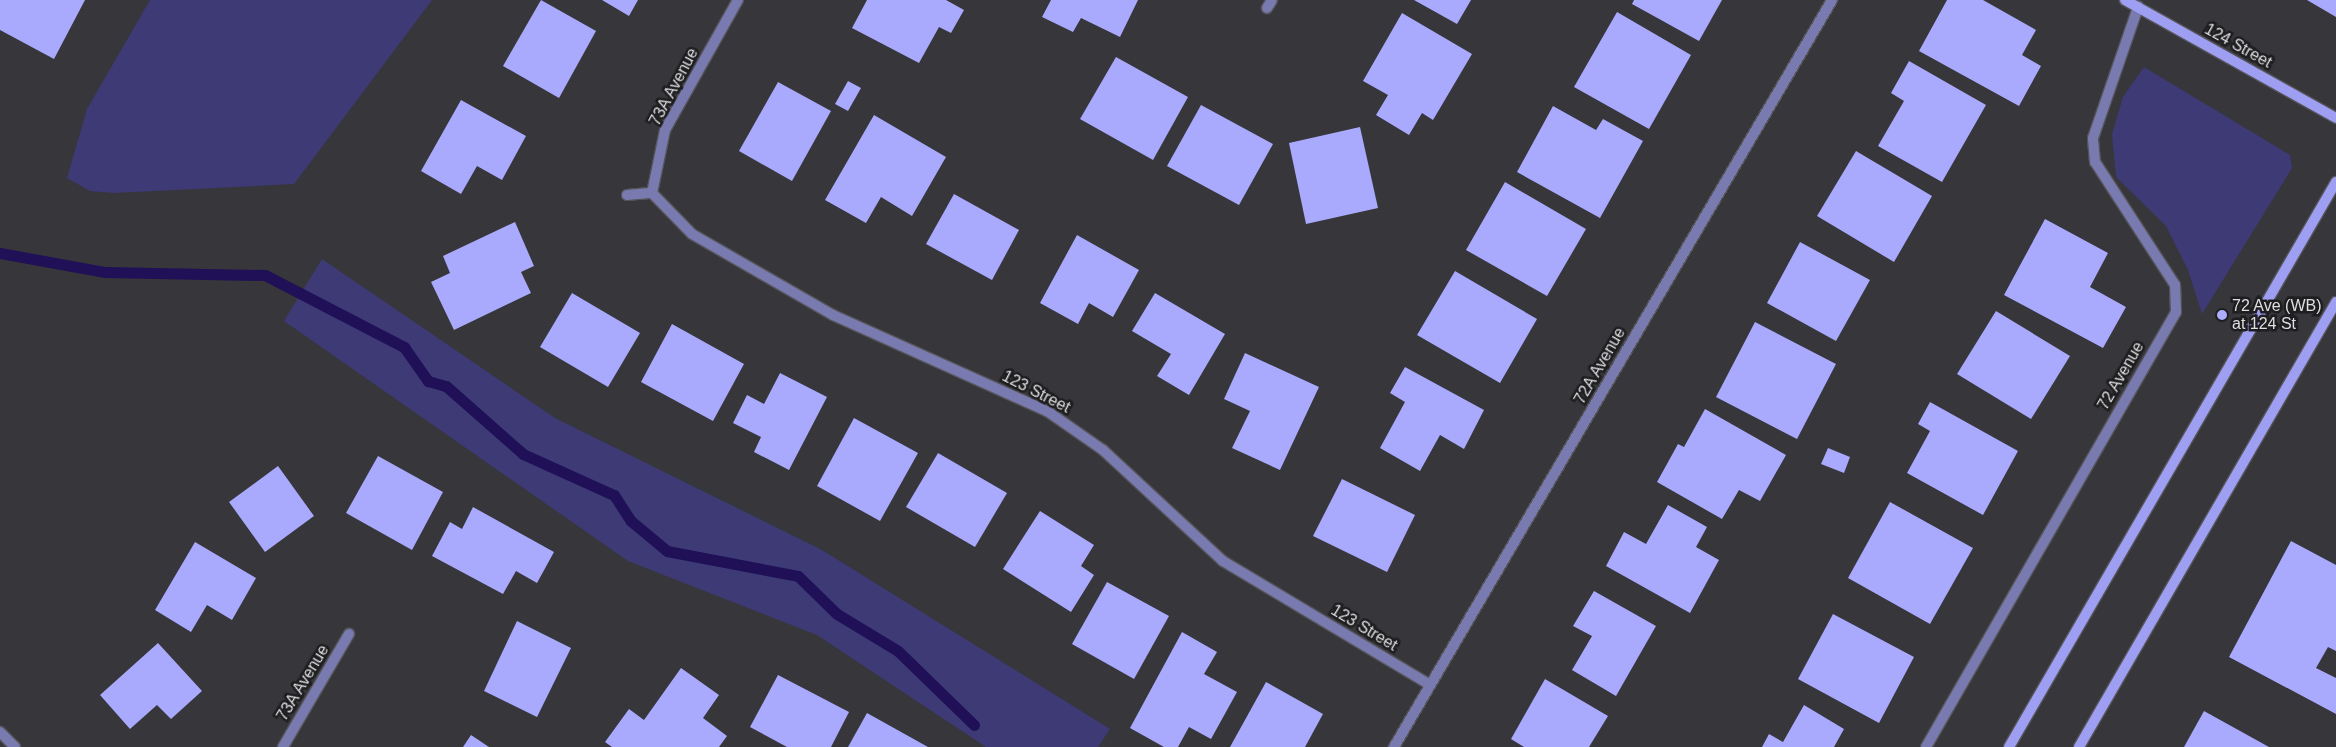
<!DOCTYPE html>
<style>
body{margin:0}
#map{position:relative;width:2336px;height:747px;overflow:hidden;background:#36363b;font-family:Arial,sans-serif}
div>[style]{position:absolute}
.green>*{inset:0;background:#3d3a76}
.stream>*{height:11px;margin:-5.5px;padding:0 5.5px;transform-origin:5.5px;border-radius:5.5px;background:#1f1057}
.building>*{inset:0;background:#a9aafe}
.roads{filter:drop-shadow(1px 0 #545459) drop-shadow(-1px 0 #545459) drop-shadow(0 1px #545459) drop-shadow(0 -1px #545459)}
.street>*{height:10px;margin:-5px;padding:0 5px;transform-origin:5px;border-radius:5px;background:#797aaf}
.secondary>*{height:10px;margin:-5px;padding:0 5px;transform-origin:5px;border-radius:5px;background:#9e9ef3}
.dots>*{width:14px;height:14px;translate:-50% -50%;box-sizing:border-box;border:2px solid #1e1e20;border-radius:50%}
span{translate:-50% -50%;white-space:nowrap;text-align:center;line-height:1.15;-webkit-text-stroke:5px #1e1e20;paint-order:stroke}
.street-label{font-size:16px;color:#dfdfe2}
.poi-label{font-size:16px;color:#dfdfe2}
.left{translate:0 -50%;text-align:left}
</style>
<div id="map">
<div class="green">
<div style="clip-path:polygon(150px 0,432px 0,294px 184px,114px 193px,90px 191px,67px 178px,87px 109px)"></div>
<div style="clip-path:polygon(2144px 67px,2290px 155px,2292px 168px,2202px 314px,2188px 270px,2166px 226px,2116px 177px,2112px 134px,2123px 97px)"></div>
<div style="clip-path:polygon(322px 259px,555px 418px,822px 550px,1110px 729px,1098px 747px,986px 747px,817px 635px,628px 561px,284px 321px)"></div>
</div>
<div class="stream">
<div style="left:0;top:253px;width:107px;rotate:10.3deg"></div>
<div style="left:105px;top:272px;width:160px;rotate:1.1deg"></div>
<div style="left:265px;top:275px;width:157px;rotate:27.4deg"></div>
<div style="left:404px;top:347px;width:42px;rotate:54.8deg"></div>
<div style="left:428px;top:381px;width:19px;rotate:16deg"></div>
<div style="left:446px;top:386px;width:103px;rotate:41.4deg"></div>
<div style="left:523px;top:454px;width:100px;rotate:24.3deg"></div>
<div style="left:614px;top:495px;width:31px;rotate:57deg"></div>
<div style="left:631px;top:521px;width:47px;rotate:39.8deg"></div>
<div style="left:667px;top:551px;width:133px;rotate:10.8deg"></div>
<div style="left:798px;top:576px;width:54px;rotate:44.3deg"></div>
<div style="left:837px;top:614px;width:71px;rotate:31.2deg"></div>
<div style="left:898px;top:651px;width:106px;rotate:44.2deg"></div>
</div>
<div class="building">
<div style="clip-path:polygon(0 0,85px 0,54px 59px,0 30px)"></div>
<div style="clip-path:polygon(541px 0,596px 31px,559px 98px,503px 66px)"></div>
<div style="clip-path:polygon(602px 0,638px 0,629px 16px)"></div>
<div style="clip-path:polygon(867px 0,946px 0,964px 10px,951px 33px,939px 27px,919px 63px,852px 28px)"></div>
<div style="clip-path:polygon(1051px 0,1138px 0,1120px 37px,1081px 18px,1073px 32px,1042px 17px)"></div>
<div style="clip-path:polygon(1414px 0,1471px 0,1457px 24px)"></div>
<div style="clip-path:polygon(1634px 0,1722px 0,1699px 41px,1632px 4px)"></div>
<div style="clip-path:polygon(1947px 0,1983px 0,2036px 30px,2022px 55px,2041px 66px,2019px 106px,1919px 51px)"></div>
<div style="clip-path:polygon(2307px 0,2336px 0,2336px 17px)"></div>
<div style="clip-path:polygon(1617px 12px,1691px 55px,1649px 129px,1574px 87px)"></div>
<div style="clip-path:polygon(1402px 13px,1472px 54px,1433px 120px,1422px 113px,1409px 135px,1376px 115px,1388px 95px,1363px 81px)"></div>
<div style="clip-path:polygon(1116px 57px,1188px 97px,1153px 160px,1080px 119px)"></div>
<div style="clip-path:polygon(1909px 61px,1986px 105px,1942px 182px,1878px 146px,1904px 101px,1891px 93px)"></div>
<div style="clip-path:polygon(848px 81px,861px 88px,848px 111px,835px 104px)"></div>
<div style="clip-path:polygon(778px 82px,831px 111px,792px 181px,739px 151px)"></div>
<div style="clip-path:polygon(461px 100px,526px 136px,502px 180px,477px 166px,461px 194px,421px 171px)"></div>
<div style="clip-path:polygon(1201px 105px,1273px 144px,1239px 205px,1167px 166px)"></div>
<div style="clip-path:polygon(1553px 106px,1596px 130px,1603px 119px,1643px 141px,1600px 218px,1517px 172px)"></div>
<div style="clip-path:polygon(874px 115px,946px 157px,912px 216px,881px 197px,866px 223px,825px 200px)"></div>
<div style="clip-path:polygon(1360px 127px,1378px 208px,1306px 224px,1289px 143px)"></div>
<div style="clip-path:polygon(1856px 151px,1932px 196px,1894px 262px,1817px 216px)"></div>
<div style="clip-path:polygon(1505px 182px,1586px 229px,1547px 296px,1466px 250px)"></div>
<div style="clip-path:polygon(954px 194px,1019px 230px,992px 280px,926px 244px)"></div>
<div style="clip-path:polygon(2045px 219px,2108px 253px,2090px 287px,2126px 307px,2103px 348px,2004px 295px)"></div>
<div style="clip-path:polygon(515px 222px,534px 266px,521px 272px,531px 293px,454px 330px,431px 282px,450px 273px,443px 256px)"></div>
<div style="clip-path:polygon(1077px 235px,1139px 270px,1113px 317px,1089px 303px,1078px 324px,1040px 303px)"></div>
<div style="clip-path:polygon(1800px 242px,1870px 280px,1836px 341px,1767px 303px)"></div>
<div style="clip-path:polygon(1455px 271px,1537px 319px,1500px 383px,1417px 335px)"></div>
<div style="clip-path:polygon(572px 293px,640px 333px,608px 387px,540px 347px)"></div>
<div style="clip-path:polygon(1155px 293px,1225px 334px,1189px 395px,1157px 376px,1171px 354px,1132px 331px)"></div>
<div style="clip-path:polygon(1996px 311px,2070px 356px,2031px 419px,1957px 374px)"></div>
<div style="clip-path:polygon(1755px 322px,1836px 364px,1797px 439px,1716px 397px)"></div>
<div style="clip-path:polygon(672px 324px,744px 364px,713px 421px,641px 382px)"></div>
<div style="clip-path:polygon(1245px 353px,1319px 387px,1280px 470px,1232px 448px,1250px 411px,1224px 399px)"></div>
<div style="clip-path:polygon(1405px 367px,1484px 410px,1464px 449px,1440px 435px,1420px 471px,1380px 448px,1405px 402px,1390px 393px)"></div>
<div style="clip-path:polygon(780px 373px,827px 397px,789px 470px,754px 452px,761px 437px,733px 423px,747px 395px,764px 404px)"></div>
<div style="clip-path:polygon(1930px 402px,2018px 451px,1983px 515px,1907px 473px,1930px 431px,1918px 424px)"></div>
<div style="clip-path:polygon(1705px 409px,1786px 455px,1760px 501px,1739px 490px,1722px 519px,1657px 482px,1678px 444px,1684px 447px)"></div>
<div style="clip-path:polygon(854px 418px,918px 453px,880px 521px,817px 486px)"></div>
<div style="clip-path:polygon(1828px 448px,1850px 457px,1844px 473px,1821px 464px)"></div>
<div style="clip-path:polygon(938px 453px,1007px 493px,975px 547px,906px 507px)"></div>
<div style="clip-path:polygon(378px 456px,443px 492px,412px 550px,346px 513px)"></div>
<div style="clip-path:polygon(278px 466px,314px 516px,265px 552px,229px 502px)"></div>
<div style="clip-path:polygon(1342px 479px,1415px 515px,1387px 572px,1313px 536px)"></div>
<div style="clip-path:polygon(1890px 502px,1973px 548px,1930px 624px,1848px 578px)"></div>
<div style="clip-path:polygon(1668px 505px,1707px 527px,1696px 547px,1719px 560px,1690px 613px,1606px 566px,1624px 532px,1646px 544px)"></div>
<div style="clip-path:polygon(473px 507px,554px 552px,537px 583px,516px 571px,503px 594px,432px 556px,450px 522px,462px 529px)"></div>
<div style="clip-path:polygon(1040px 511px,1094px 545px,1081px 566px,1094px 575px,1071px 612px,1003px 569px)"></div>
<div style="clip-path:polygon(2291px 541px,2336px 565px,2336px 651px,2328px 647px,2316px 668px,2336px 678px,2336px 714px,2229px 657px)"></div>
<div style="clip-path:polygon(195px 542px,256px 578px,232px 620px,207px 605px,191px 632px,155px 610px)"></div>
<div style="clip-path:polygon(1107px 582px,1169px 616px,1134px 679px,1072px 644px)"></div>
<div style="clip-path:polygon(1594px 591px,1656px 626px,1616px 696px,1572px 670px,1592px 636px,1573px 626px)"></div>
<div style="clip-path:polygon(1833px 614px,1914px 657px,1879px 723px,1798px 679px)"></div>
<div style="clip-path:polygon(517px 621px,571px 648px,537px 717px,484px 691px)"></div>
<div style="clip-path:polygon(1182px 632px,1217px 652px,1204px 674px,1237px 692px,1211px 739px,1189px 727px,1178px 747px,1164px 747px,1130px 728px)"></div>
<div style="clip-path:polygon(158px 643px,202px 691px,171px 719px,157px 705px,130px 729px,100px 695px)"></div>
<div style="clip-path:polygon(681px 668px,719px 695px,703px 718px,727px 736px,719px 747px,612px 747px,605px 742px,629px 709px,644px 720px)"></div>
<div style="clip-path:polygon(778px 675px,849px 712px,831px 747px,787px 747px,750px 727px)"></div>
<div style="clip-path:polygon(1545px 679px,1608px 716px,1589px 747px,1524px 747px,1511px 739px)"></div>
<div style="clip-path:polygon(1266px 682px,1323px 714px,1305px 747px,1230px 747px)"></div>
<div style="clip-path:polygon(1804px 705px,1844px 729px,1834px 747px,1762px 747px,1769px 734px,1783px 742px)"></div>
<div style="clip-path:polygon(2204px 711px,2269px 747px,2184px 747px)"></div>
<div style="clip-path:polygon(867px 713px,928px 747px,848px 747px)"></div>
<div style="clip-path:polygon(471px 735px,489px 747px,463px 747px)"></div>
</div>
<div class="roads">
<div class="street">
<div style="left:1267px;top:8px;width:9px;rotate:-58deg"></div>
<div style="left:652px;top:193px;width:57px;rotate:45.7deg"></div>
<div style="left:692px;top:234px;width:163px;rotate:29.9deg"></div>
<div style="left:833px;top:315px;width:235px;rotate:24.2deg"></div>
<div style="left:1047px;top:411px;width:68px;rotate:34.9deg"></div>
<div style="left:1103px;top:450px;width:163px;rotate:42.8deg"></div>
<div style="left:1223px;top:561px;width:241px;rotate:30.9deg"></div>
<div style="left:652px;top:193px;width:64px;rotate:-78.3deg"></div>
<div style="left:665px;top:130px;width:149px;rotate:-60.7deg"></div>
<div style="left:627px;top:195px;width:25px;rotate:-5deg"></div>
<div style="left:0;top:732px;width:21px;rotate:45deg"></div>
<div style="left:283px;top:747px;width:131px;rotate:-59.7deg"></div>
<div style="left:1394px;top:747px;width:866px;rotate:-59.61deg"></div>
<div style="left:1926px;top:747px;width:502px;rotate:-60.11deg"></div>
<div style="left:2176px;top:312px;width:27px;rotate:-92deg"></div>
<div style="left:2175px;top:285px;width:147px;rotate:-123deg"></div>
<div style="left:2095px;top:162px;width:24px;rotate:-95deg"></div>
<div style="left:2093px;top:138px;width:139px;rotate:-71deg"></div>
</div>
<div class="secondary">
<div style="left:2125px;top:0;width:242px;rotate:29.2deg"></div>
<div style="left:2009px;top:747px;width:653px;rotate:-59.94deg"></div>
<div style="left:2079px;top:747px;width:514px;rotate:-59.99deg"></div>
</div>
</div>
<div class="dots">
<div style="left:2222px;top:315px;background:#adaefb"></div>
</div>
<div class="street-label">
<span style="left:2238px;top:46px;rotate:29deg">124 Street</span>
<span style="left:674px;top:87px;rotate:-62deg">73A Avenue</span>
<span style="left:1600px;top:366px;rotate:-60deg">72A Avenue</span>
<span style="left:2121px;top:376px;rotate:-60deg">72 Avenue</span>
<span style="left:1036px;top:392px;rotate:27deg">123 Street</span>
<span style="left:1364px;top:628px;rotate:31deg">123 Street</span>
<span style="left:303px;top:683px;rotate:-59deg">73A Avenue</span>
</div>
<div class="poi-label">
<span class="left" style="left:2232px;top:315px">72 Ave (WB)<br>at 124 St</span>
</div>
</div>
